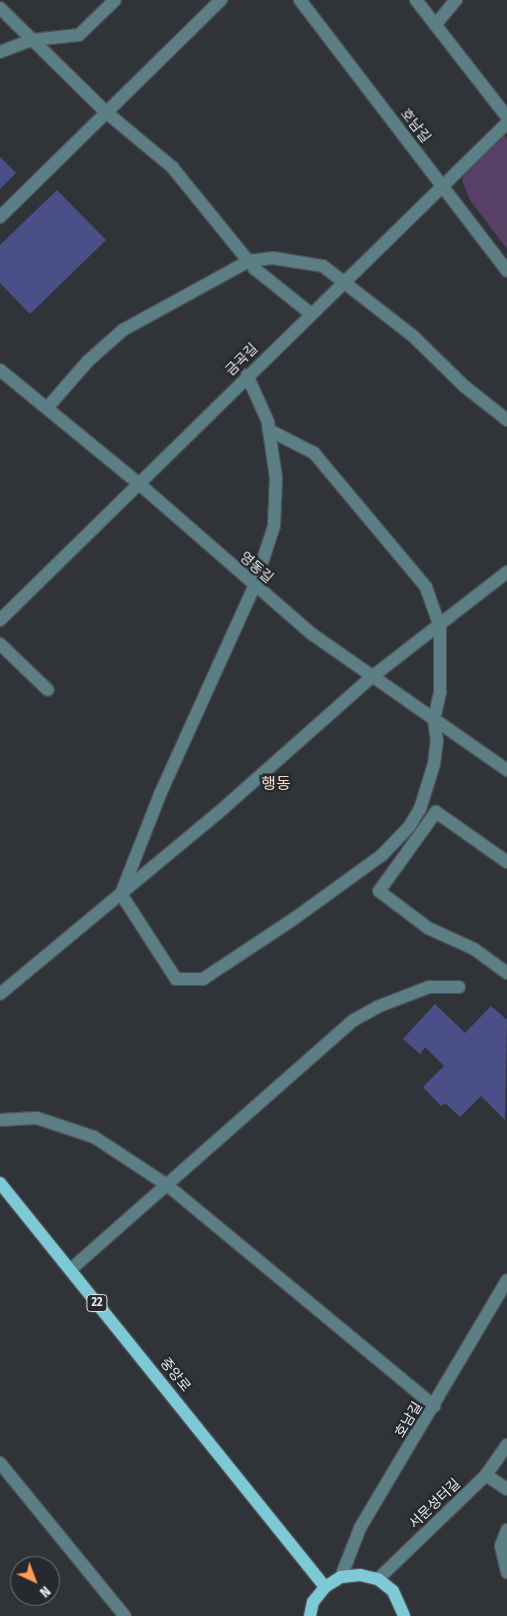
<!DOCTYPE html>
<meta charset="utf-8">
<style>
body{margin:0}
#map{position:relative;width:507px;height:1616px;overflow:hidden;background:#303438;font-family:"Fira Sans Condensed","Noto Sans KR",sans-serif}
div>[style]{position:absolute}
.green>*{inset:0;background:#583f65}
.building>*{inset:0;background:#4a4f87}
.roads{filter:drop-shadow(1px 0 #4d5155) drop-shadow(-1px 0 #4d5155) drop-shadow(0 1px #4d5155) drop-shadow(0 -1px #4d5155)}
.minor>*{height:12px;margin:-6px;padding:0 6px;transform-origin:6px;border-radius:6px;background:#5b7f85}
.major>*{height:12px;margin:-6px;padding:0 6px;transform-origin:6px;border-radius:6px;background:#7dcad6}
span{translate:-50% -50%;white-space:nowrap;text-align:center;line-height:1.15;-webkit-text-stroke:5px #262a2e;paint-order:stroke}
.shield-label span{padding:1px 4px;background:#262a2e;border:1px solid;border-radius:4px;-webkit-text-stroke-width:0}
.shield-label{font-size:12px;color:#e7eaec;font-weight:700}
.street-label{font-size:14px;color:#e7eaec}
.quarter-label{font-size:16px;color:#f6dbc8}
.north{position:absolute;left:10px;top:1556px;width:50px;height:50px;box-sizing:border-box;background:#262a2e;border:1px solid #73777a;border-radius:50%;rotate:137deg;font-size:14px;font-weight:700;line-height:20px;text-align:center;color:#e7eaec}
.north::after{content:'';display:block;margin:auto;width:18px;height:22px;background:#fc9d53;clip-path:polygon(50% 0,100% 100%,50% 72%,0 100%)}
</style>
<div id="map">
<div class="green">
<div style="clip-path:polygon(496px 134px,505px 135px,507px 140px,507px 249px,470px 200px,462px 181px,469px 156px)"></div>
</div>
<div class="building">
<div style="clip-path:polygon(0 157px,16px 173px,0 189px)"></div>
<div style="clip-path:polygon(57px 190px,106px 240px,30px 314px,0 283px,0 245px)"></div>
<div style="clip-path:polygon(435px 1004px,465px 1033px,491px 1006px,507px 1020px,505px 1120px,481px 1096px,460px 1117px,445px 1103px,441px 1106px,423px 1087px,444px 1066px,425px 1047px,420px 1054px,403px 1039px)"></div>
</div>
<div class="roads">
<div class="minor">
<div style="left:300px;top:0;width:341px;rotate:52.6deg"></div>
<div style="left:416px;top:0;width:148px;rotate:52.1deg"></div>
<div style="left:0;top:8px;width:150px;rotate:44.5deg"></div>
<div style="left:107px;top:113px;width:85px;rotate:39.7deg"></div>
<div style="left:172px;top:167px;width:132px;rotate:50.9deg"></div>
<div style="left:255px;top:269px;width:70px;rotate:38.7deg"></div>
<div style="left:435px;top:25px;width:33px;rotate:-50deg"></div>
<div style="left:0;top:52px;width:34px;rotate:-21deg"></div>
<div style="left:32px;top:40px;width:47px;rotate:-6.1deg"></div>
<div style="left:79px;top:35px;width:50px;rotate:-44.2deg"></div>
<div style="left:0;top:217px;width:310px;rotate:-44.5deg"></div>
<div style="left:0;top:370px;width:178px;rotate:39.3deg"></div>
<div style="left:138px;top:483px;width:230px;rotate:41deg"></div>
<div style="left:312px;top:634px;width:238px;rotate:34.9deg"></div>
<div style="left:247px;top:375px;width:51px;rotate:65.9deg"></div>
<div style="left:268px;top:422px;width:8px;rotate:83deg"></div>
<div style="left:269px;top:430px;width:49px;rotate:81.7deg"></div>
<div style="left:276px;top:478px;width:48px;rotate:92.4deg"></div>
<div style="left:274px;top:526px;width:64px;rotate:108.2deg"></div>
<div style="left:254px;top:587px;width:225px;rotate:114.4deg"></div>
<div style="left:161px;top:792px;width:110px;rotate:111.4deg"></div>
<div style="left:121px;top:894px;width:101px;rotate:57.1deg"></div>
<div style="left:176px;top:979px;width:27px"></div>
<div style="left:203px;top:979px;width:110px;rotate:-33.5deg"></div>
<div style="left:295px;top:918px;width:107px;rotate:-35.9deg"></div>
<div style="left:382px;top:855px;width:39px;rotate:-46deg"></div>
<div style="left:409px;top:827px;width:21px;rotate:-59deg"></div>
<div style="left:420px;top:809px;width:47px;rotate:-72.7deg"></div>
<div style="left:434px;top:764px;width:23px;rotate:-83deg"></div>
<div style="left:437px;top:741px;width:22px;rotate:-98deg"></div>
<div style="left:434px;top:719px;width:28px;rotate:-77deg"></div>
<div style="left:440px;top:692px;width:65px;rotate:-90deg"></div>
<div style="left:440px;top:627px;width:42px;rotate:-109.3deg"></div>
<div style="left:426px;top:587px;width:175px;rotate:-129.9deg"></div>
<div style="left:314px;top:453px;width:51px;rotate:-152.9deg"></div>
<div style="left:47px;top:408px;width:62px;rotate:-48.9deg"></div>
<div style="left:88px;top:361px;width:47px;rotate:-41.5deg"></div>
<div style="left:123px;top:330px;width:144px;rotate:-28.7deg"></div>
<div style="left:249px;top:261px;width:24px;rotate:-7deg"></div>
<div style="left:273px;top:258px;width:51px;rotate:9.1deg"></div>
<div style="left:323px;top:266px;width:114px;rotate:37.9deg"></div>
<div style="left:413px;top:336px;width:71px;rotate:44.4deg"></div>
<div style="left:464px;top:386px;width:55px;rotate:38.3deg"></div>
<div style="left:0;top:620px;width:710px;rotate:-44.43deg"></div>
<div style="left:0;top:644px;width:66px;rotate:43.8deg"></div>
<div style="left:507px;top:862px;width:87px;rotate:-144.8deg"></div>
<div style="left:436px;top:812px;width:97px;rotate:125.8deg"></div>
<div style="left:379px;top:891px;width:61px;rotate:37.1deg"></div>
<div style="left:428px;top:928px;width:51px;rotate:24.5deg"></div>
<div style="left:474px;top:949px;width:41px;rotate:36deg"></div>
<div style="left:0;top:994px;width:283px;rotate:-39.7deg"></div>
<div style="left:218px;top:813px;width:207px;rotate:-41.5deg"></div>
<div style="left:373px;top:676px;width:170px;rotate:-37.8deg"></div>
<div style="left:0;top:1120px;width:37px;rotate:-3deg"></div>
<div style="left:37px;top:1118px;width:60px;rotate:18.4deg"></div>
<div style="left:94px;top:1137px;width:87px;rotate:33.3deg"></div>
<div style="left:167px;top:1185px;width:347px;rotate:39.6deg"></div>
<div style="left:70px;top:1270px;width:378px;rotate:-41.4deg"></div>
<div style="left:354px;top:1020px;width:26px;rotate:-29deg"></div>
<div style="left:377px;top:1007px;width:56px;rotate:-21deg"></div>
<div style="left:429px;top:987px;width:30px"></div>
<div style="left:0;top:1463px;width:198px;rotate:50.8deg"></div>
<div style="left:486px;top:1475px;width:25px;rotate:34deg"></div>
<div style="left:507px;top:1530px;width:17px;rotate:111deg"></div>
<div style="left:501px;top:1546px;width:27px;rotate:77deg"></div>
<div style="left:341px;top:1577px;width:53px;rotate:-68.8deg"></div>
<div style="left:360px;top:1528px;width:288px;rotate:-59.3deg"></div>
<div style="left:378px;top:1579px;width:150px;rotate:-43.9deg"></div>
<div style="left:486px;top:1475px;width:37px;rotate:-55deg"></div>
</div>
<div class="major">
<div style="left:0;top:1183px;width:518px;rotate:51.18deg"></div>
<div style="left:310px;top:1616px;width:14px;rotate:-78deg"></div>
<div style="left:313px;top:1602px;width:19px;rotate:-51deg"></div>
<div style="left:325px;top:1587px;width:19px;rotate:-32deg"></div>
<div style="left:341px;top:1577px;width:19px;rotate:-6deg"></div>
<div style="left:360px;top:1575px;width:18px;rotate:13deg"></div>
<div style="left:378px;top:1579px;width:19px;rotate:39deg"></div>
<div style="left:393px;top:1591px;width:27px;rotate:66deg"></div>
</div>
</div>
<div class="shield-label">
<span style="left:97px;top:1303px">22</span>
</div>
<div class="street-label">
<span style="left:415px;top:126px;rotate:52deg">호남길</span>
<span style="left:242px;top:360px;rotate:-45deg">금곡길</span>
<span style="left:256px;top:568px;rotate:41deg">영동길</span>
<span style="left:175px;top:1375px;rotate:51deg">중앙로</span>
<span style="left:409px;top:1420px;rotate:-59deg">호남길</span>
<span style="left:435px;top:1504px;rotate:-44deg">서문성터길</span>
</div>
<div class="quarter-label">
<span style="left:276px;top:784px">행동</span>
</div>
<div class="north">N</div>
</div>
